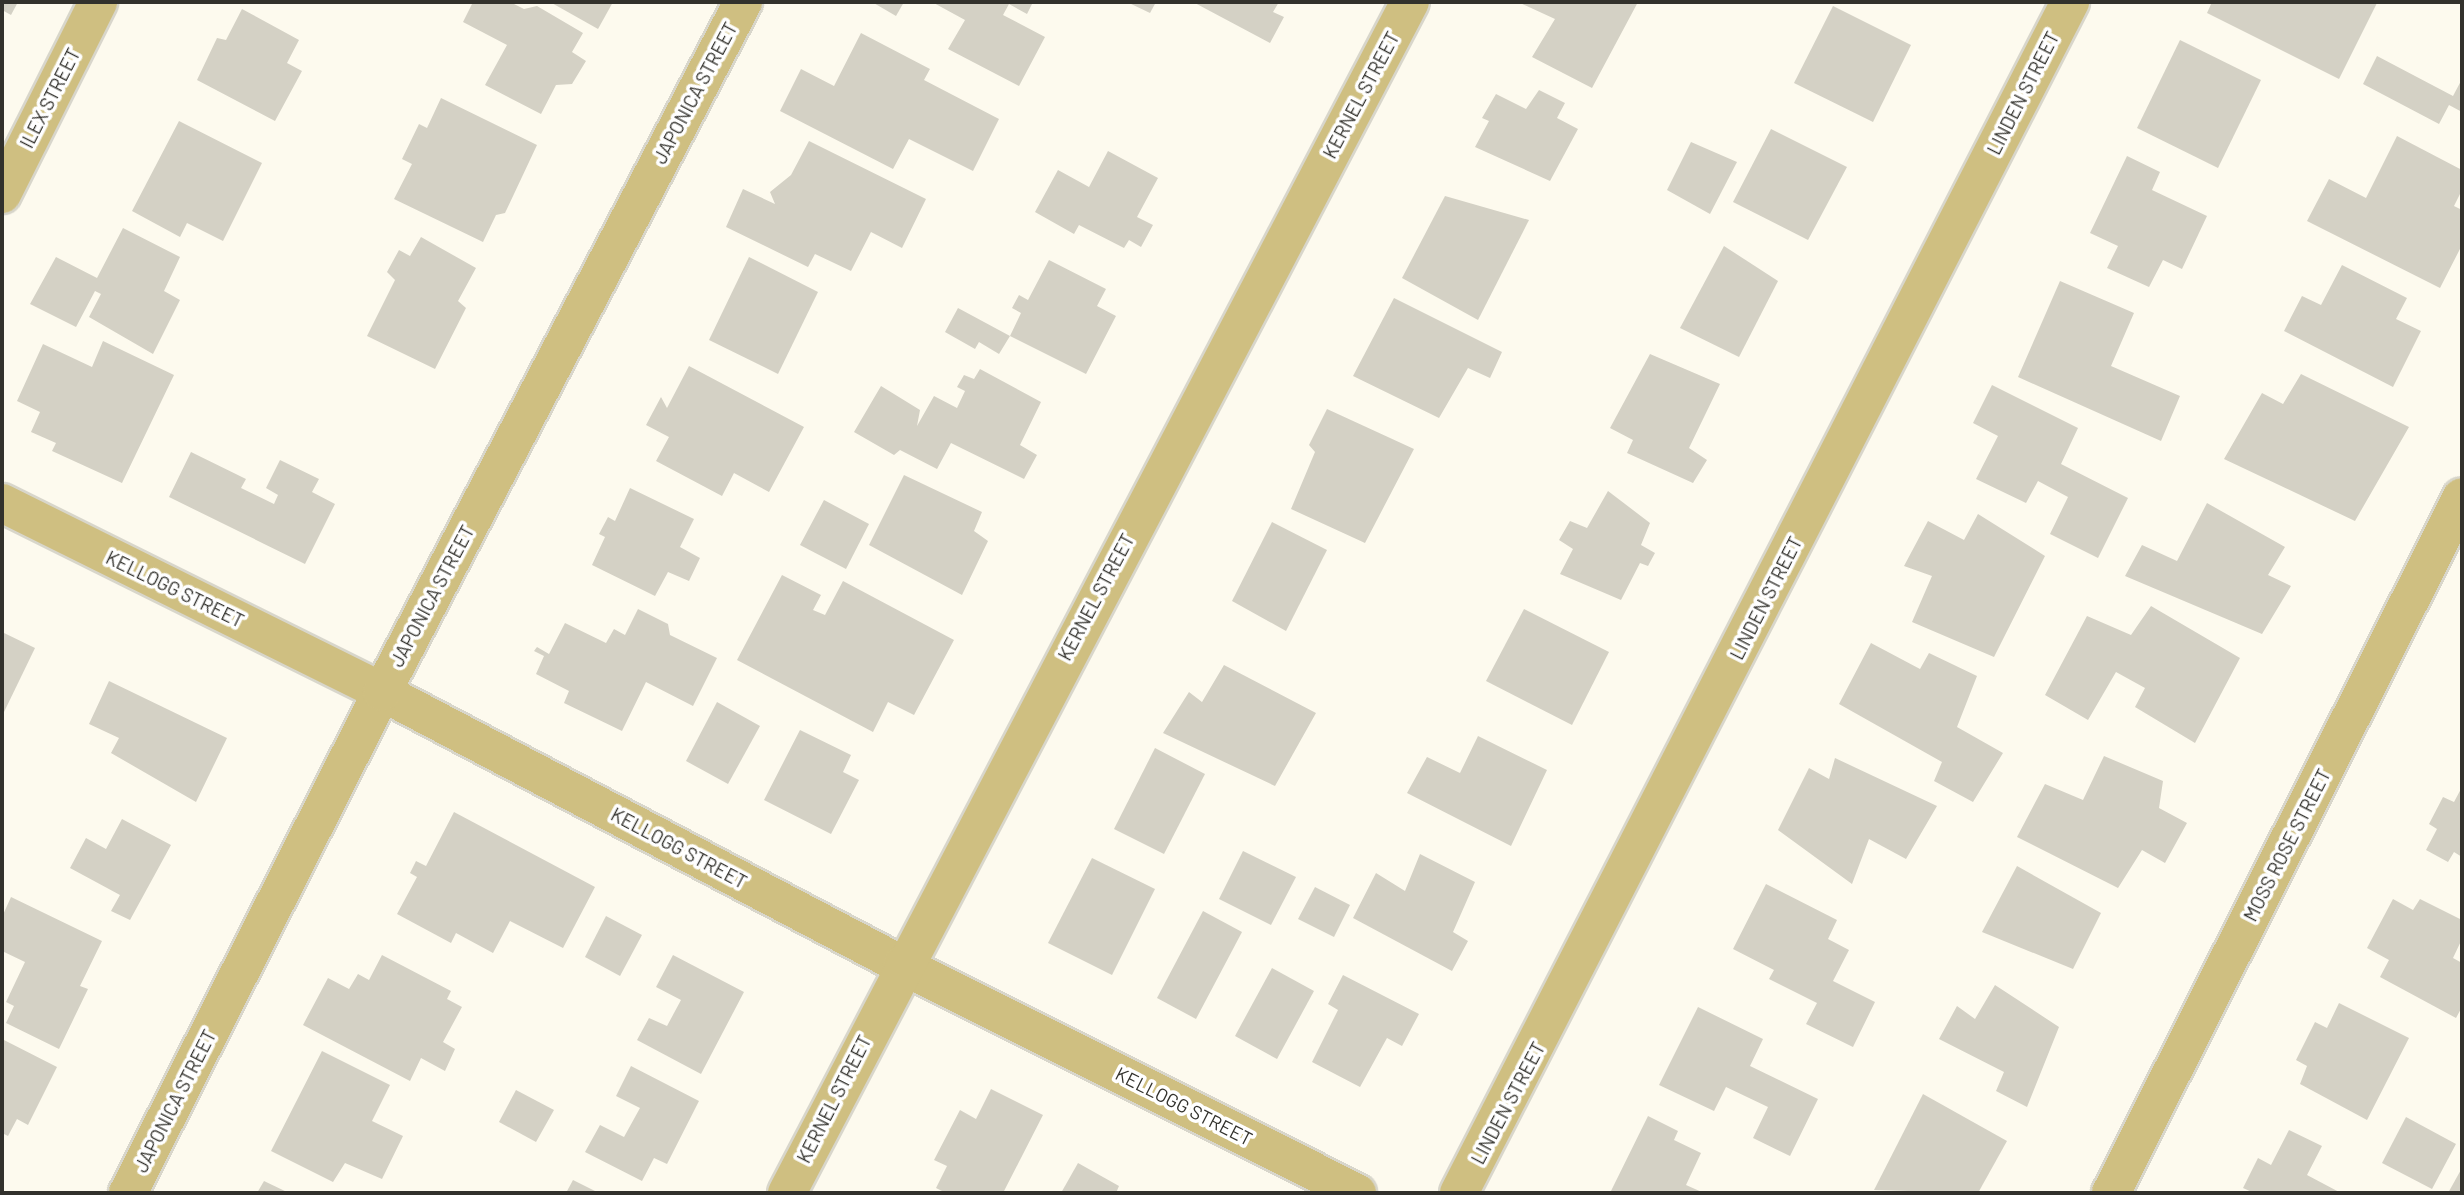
<!DOCTYPE html>
<style>
body{margin:0}
#map{position:relative;width:2464px;height:1195px;overflow:hidden;background:#fdfaee;font-family:Barlow,sans-serif}
div>[style]{position:absolute}
.building>*{inset:0;background:#d4d1c5}
.roads{filter:drop-shadow(2px 0 #d8d6cb) drop-shadow(-2px 0 #d8d6cb) drop-shadow(0 2px #d8d6cb) drop-shadow(0 -2px #d8d6cb)}
.street>*{height:38px;margin:-19px;padding:0 19px;transform-origin:19px;border-radius:19px;background:#cfbf81}
span{translate:-50% -50%;white-space:nowrap;text-align:center;line-height:1.15;-webkit-text-stroke:7px #fff;paint-order:stroke}
.street-label{font-size:19px;color:#32312c}
.frame{position:absolute;inset:0;border:4px solid #32312c;pointer-events:none}
</style>
<div id="map">
<div class="building">
<div style="clip-path:polygon(2px 2px,18px 2px,11px 15px,2px 10px)"></div>
<div style="clip-path:polygon(473px 2px,510px 2px,524px 9px,537px 6px,583px 33px,572px 52px,586px 61px,572px 84px,556px 85px,541px 114px,485px 85px,507px 45px,463px 22px)"></div>
<div style="clip-path:polygon(550px 2px,613px 2px,598px 29px)"></div>
<div style="clip-path:polygon(872px 2px,904px 2px,896px 16px)"></div>
<div style="clip-path:polygon(932px 2px,1033px 2px,1027px 14px,1009px 4px,1003px 15px,1045px 37px,1019px 86px,948px 49px,965px 20px)"></div>
<div style="clip-path:polygon(1127px 2px,1156px 2px,1150px 13px)"></div>
<div style="clip-path:polygon(1193px 2px,1279px 2px,1273px 12px,1284px 17px,1270px 43px)"></div>
<div style="clip-path:polygon(1518px 2px,1638px 2px,1592px 88px,1532px 57px,1555px 19px)"></div>
<div style="clip-path:polygon(2212px 2px,2374px 2px,2377px 3px,2339px 79px,2207px 13px)"></div>
<div style="clip-path:polygon(1833px 6px,1911px 45px,1873px 122px,1794px 83px)"></div>
<div style="clip-path:polygon(242px 9px,299px 40px,287px 63px,302px 71px,275px 121px,197px 80px,217px 38px,226px 40px)"></div>
<div style="clip-path:polygon(861px 33px,930px 69px,924px 80px,999px 119px,973px 171px,909px 139px,893px 169px,780px 111px,801px 69px,834px 86px)"></div>
<div style="clip-path:polygon(2180px 40px,2261px 80px,2218px 168px,2137px 128px)"></div>
<div style="clip-path:polygon(2377px 56px,2453px 96px,2462px 79px,2462px 112px,2449px 105px,2439px 124px,2363px 84px)"></div>
<div style="clip-path:polygon(1539px 90px,1565px 103px,1557px 118px,1578px 129px,1550px 181px,1475px 147px,1489px 121px,1482px 118px,1496px 94px,1526px 109px)"></div>
<div style="clip-path:polygon(441px 98px,537px 145px,505px 213px,496px 215px,483px 242px,394px 199px,412px 164px,402px 159px,419px 124px,427px 128px)"></div>
<div style="clip-path:polygon(179px 121px,262px 163px,223px 241px,187px 223px,180px 237px,132px 211px)"></div>
<div style="clip-path:polygon(1771px 129px,1847px 167px,1808px 240px,1733px 202px)"></div>
<div style="clip-path:polygon(2397px 136px,2462px 170px,2462px 190px,2454px 206px,2462px 210px,2462px 245px,2440px 288px,2307px 221px,2329px 179px,2366px 198px)"></div>
<div style="clip-path:polygon(809px 141px,926px 199px,902px 248px,871px 232px,851px 271px,815px 254px,808px 267px,726px 227px,743px 189px,775px 204px,770px 192px,791px 175px)"></div>
<div style="clip-path:polygon(1691px 142px,1737px 162px,1710px 214px,1667px 190px)"></div>
<div style="clip-path:polygon(1108px 151px,1158px 178px,1137px 217px,1153px 225px,1141px 247px,1129px 240px,1124px 248px,1079px 225px,1074px 234px,1035px 212px,1058px 170px,1089px 187px)"></div>
<div style="clip-path:polygon(2127px 156px,2160px 172px,2152px 190px,2207px 216px,2182px 269px,2163px 260px,2149px 287px,2107px 268px,2118px 246px,2090px 233px)"></div>
<div style="clip-path:polygon(1445px 196px,1529px 220px,1478px 320px,1402px 278px)"></div>
<div style="clip-path:polygon(123px 228px,180px 257px,164px 291px,180px 300px,153px 354px,89px 317px,101px 294px,95px 291px,76px 327px,30px 304px,56px 257px,97px 278px)"></div>
<div style="clip-path:polygon(421px 237px,476px 268px,458px 301px,466px 308px,435px 369px,367px 336px,395px 280px,387px 272px,399px 250px,410px 256px)"></div>
<div style="clip-path:polygon(1724px 246px,1778px 281px,1739px 357px,1680px 328px)"></div>
<div style="clip-path:polygon(749px 257px,818px 292px,778px 374px,709px 340px)"></div>
<div style="clip-path:polygon(1049px 260px,1106px 289px,1097px 306px,1116px 316px,1086px 374px,1010px 336px,1021px 313px,1012px 308px,1019px 295px,1028px 300px)"></div>
<div style="clip-path:polygon(2342px 265px,2407px 298px,2396px 319px,2421px 331px,2393px 387px,2284px 331px,2302px 296px,2321px 305px)"></div>
<div style="clip-path:polygon(2060px 281px,2134px 313px,2111px 366px,2180px 396px,2161px 441px,2018px 377px)"></div>
<div style="clip-path:polygon(1394px 298px,1502px 352px,1490px 378px,1468px 368px,1439px 418px,1353px 376px)"></div>
<div style="clip-path:polygon(958px 308px,1010px 336px,999px 354px,979px 342px,975px 349px,945px 332px)"></div>
<div style="clip-path:polygon(103px 341px,174px 375px,122px 483px,52px 451px,56px 443px,31px 432px,40px 412px,17px 401px,43px 344px,92px 367px)"></div>
<div style="clip-path:polygon(1650px 354px,1720px 384px,1689px 448px,1707px 460px,1693px 483px,1627px 453px,1633px 440px,1610px 428px)"></div>
<div style="clip-path:polygon(689px 366px,804px 427px,769px 492px,734px 473px,722px 496px,656px 461px,669px 437px,646px 425px,661px 397px,667px 408px)"></div>
<div style="clip-path:polygon(980px 369px,1041px 402px,1020px 445px,1037px 455px,1024px 479px,951px 443px,937px 469px,900px 450px,894px 455px,854px 432px,881px 386px,920px 410px,917px 426px,934px 396px,957px 408px,965px 391px,957px 387px,964px 375px,974px 379px)"></div>
<div style="clip-path:polygon(2301px 374px,2409px 427px,2355px 521px,2224px 459px,2262px 393px,2283px 404px)"></div>
<div style="clip-path:polygon(1992px 385px,2078px 428px,2061px 464px,2128px 498px,2098px 558px,2050px 534px,2068px 497px,2038px 481px,2026px 503px,1976px 479px,1998px 436px,1973px 423px)"></div>
<div style="clip-path:polygon(1327px 409px,1414px 449px,1365px 543px,1291px 509px,1315px 452px,1309px 445px)"></div>
<div style="clip-path:polygon(191px 452px,246px 479px,241px 488px,274px 504px,278px 495px,266px 488px,280px 460px,319px 479px,312px 492px,335px 504px,305px 564px,169px 497px)"></div>
<div style="clip-path:polygon(904px 475px,982px 512px,974px 531px,988px 541px,962px 595px,869px 545px)"></div>
<div style="clip-path:polygon(630px 488px,694px 519px,680px 547px,700px 558px,689px 581px,668px 572px,655px 596px,592px 565px,605px 537px,599px 534px,608px 517px,615px 521px)"></div>
<div style="clip-path:polygon(1608px 491px,1650px 523px,1641px 545px,1655px 553px,1648px 566px,1640px 563px,1621px 600px,1560px 574px,1573px 549px,1559px 540px,1570px 521px,1587px 528px)"></div>
<div style="clip-path:polygon(824px 500px,869px 524px,846px 569px,800px 545px)"></div>
<div style="clip-path:polygon(2207px 503px,2285px 547px,2268px 575px,2291px 586px,2262px 634px,2125px 576px,2142px 545px,2177px 561px)"></div>
<div style="clip-path:polygon(1978px 514px,2045px 556px,1994px 657px,1912px 622px,1932px 576px,1904px 566px,1928px 521px,1964px 540px)"></div>
<div style="clip-path:polygon(1272px 522px,1327px 550px,1286px 631px,1232px 601px)"></div>
<div style="clip-path:polygon(782px 575px,821px 595px,813px 610px,825px 615px,843px 581px,954px 640px,914px 715px,888px 702px,873px 732px,737px 660px)"></div>
<div style="clip-path:polygon(2151px 606px,2240px 658px,2195px 743px,2135px 707px,2145px 688px,2116px 672px,2088px 720px,2045px 695px,2087px 616px,2131px 635px)"></div>
<div style="clip-path:polygon(638px 609px,668px 624px,670px 635px,717px 658px,693px 706px,646px 682px,622px 731px,564px 703px,569px 691px,536px 674px,544px 656px,534px 651px,537px 647px,549px 654px,565px 623px,606px 643px,614px 629px,625px 635px)"></div>
<div style="clip-path:polygon(1524px 609px,1609px 652px,1572px 725px,1486px 681px)"></div>
<div style="clip-path:polygon(2px 632px,35px 648px,4px 712px,2px 711px)"></div>
<div style="clip-path:polygon(1871px 643px,1920px 669px,1929px 653px,1977px 676px,1957px 727px,2003px 753px,1973px 802px,1934px 781px,1942px 762px,1839px 704px)"></div>
<div style="clip-path:polygon(1224px 665px,1316px 713px,1275px 786px,1163px 733px,1189px 692px,1202px 702px)"></div>
<div style="clip-path:polygon(109px 681px,227px 738px,196px 802px,111px 753px,119px 738px,89px 724px)"></div>
<div style="clip-path:polygon(717px 702px,760px 726px,728px 784px,686px 761px)"></div>
<div style="clip-path:polygon(800px 730px,851px 755px,843px 772px,859px 780px,831px 834px,764px 800px)"></div>
<div style="clip-path:polygon(1478px 736px,1547px 770px,1511px 846px,1407px 793px,1427px 757px,1460px 773px)"></div>
<div style="clip-path:polygon(1155px 748px,1205px 774px,1164px 854px,1114px 829px)"></div>
<div style="clip-path:polygon(2104px 756px,2163px 781px,2159px 808px,2187px 823px,2165px 863px,2142px 850px,2118px 888px,2017px 837px,2045px 784px,2083px 800px)"></div>
<div style="clip-path:polygon(1835px 758px,1937px 806px,1906px 859px,1869px 839px,1852px 884px,1778px 830px,1809px 768px,1829px 779px)"></div>
<div style="clip-path:polygon(2462px 787px,2462px 857px,2454px 852px,2448px 862px,2426px 850px,2437px 829px,2429px 824px,2443px 797px,2454px 802px)"></div>
<div style="clip-path:polygon(454px 812px,595px 887px,563px 948px,510px 921px,493px 953px,456px 933px,451px 943px,397px 914px,417px 877px,410px 873px,416px 861px,426px 866px)"></div>
<div style="clip-path:polygon(122px 819px,171px 845px,130px 920px,111px 911px,120px 895px,70px 868px,86px 838px,106px 849px)"></div>
<div style="clip-path:polygon(1243px 851px,1296px 877px,1271px 925px,1219px 899px)"></div>
<div style="clip-path:polygon(1420px 854px,1475px 882px,1453px 932px,1468px 941px,1452px 971px,1353px 918px,1376px 873px,1405px 891px)"></div>
<div style="clip-path:polygon(1092px 858px,1155px 889px,1112px 975px,1048px 943px)"></div>
<div style="clip-path:polygon(2017px 866px,2101px 913px,2073px 969px,1982px 932px)"></div>
<div style="clip-path:polygon(1766px 884px,1837px 920px,1828px 939px,1849px 950px,1833px 981px,1875px 1002px,1853px 1047px,1806px 1024px,1817px 1003px,1769px 979px,1774px 970px,1733px 949px)"></div>
<div style="clip-path:polygon(1315px 887px,1350px 905px,1334px 937px,1298px 919px)"></div>
<div style="clip-path:polygon(11px 897px,102px 941px,80px 986px,88px 989px,59px 1049px,6px 1023px,14px 1006px,6px 1002px,25px 962px,2px 951px,2px 917px)"></div>
<div style="clip-path:polygon(2393px 899px,2413px 910px,2420px 899px,2462px 920px,2462px 939px,2453px 958px,2462px 963px,2462px 1007px,2456px 1018px,2380px 977px,2389px 960px,2367px 948px)"></div>
<div style="clip-path:polygon(1203px 911px,1242px 932px,1196px 1019px,1157px 998px)"></div>
<div style="clip-path:polygon(606px 916px,642px 935px,620px 976px,585px 957px)"></div>
<div style="clip-path:polygon(382px 955px,451px 991px,447px 999px,462px 1007px,443px 1042px,455px 1049px,445px 1071px,421px 1058px,410px 1081px,303px 1025px,328px 978px,349px 989px,358px 974px,369px 980px)"></div>
<div style="clip-path:polygon(673px 955px,744px 992px,701px 1074px,637px 1040px,649px 1018px,667px 1026px,681px 1000px,656px 987px)"></div>
<div style="clip-path:polygon(1272px 968px,1314px 991px,1277px 1059px,1235px 1036px)"></div>
<div style="clip-path:polygon(1343px 975px,1419px 1014px,1402px 1046px,1387px 1038px,1360px 1087px,1312px 1062px,1338px 1010px,1328px 1004px)"></div>
<div style="clip-path:polygon(1995px 985px,2059px 1027px,2027px 1107px,1996px 1091px,2004px 1072px,1939px 1039px,1957px 1006px,1975px 1019px)"></div>
<div style="clip-path:polygon(2339px 1003px,2409px 1038px,2367px 1120px,2300px 1084px,2307px 1066px,2296px 1060px,2315px 1022px,2327px 1028px)"></div>
<div style="clip-path:polygon(1698px 1007px,1763px 1039px,1750px 1066px,1818px 1099px,1790px 1156px,1753px 1138px,1768px 1107px,1726px 1087px,1714px 1111px,1659px 1085px)"></div>
<div style="clip-path:polygon(2px 1039px,57px 1067px,28px 1125px,17px 1119px,8px 1136px,2px 1133px)"></div>
<div style="clip-path:polygon(322px 1051px,390px 1085px,372px 1121px,403px 1136px,382px 1179px,345px 1163px,333px 1182px,271px 1151px)"></div>
<div style="clip-path:polygon(631px 1066px,699px 1101px,667px 1164px,654px 1158px,642px 1181px,585px 1152px,600px 1125px,624px 1137px,640px 1108px,616px 1096px)"></div>
<div style="clip-path:polygon(991px 1089px,1043px 1115px,1003px 1193px,946px 1193px,936px 1188px,947px 1166px,934px 1160px,960px 1110px,976px 1119px)"></div>
<div style="clip-path:polygon(516px 1090px,554px 1110px,536px 1142px,499px 1122px)"></div>
<div style="clip-path:polygon(1923px 1094px,2007px 1141px,1978px 1193px,1874px 1190px)"></div>
<div style="clip-path:polygon(1648px 1116px,1678px 1131px,1674px 1140px,1701px 1153px,1686px 1185px,1704px 1193px,1610px 1193px)"></div>
<div style="clip-path:polygon(2406px 1117px,2456px 1144px,2432px 1189px,2382px 1163px)"></div>
<div style="clip-path:polygon(2289px 1130px,2322px 1146px,2307px 1175px,2341px 1193px,2254px 1193px,2243px 1188px,2258px 1158px,2271px 1165px)"></div>
<div style="clip-path:polygon(1078px 1163px,1119px 1186px,1116px 1193px,1061px 1193px)"></div>
<div style="clip-path:polygon(2462px 1168px,2462px 1193px,2448px 1193px)"></div>
<div style="clip-path:polygon(573px 1180px,599px 1193px,566px 1193px)"></div>
<div style="clip-path:polygon(264px 1181px,289px 1193px,257px 1193px)"></div>
</div>
<div class="roads">
<div class="street">
<div style="left:2px;top:194px;width:215px;rotate:-63.4deg"></div>
<div style="left:2px;top:503px;width:424px;rotate:26.4deg"></div>
<div style="left:382px;top:692px;width:587px;rotate:27.7deg"></div>
<div style="left:902px;top:965px;width:509px;rotate:26.62deg"></div>
<div style="left:128px;top:1193px;width:562px;rotate:-63.12deg"></div>
<div style="left:382px;top:692px;width:779px;rotate:-62.38deg"></div>
<div style="left:787px;top:1193px;width:1344px;rotate:-62.39deg"></div>
<div style="left:1459px;top:1193px;width:1339px;rotate:-62.84deg"></div>
<div style="left:2111px;top:1193px;width:779px;rotate:-63.24deg"></div>
</div>
</div>
<div class="street-label">
<span style="left:695px;top:93px;rotate:-62deg">JAPONICA STREET</span>
<span style="left:2023px;top:93px;rotate:-63deg">LINDEN STREET</span>
<span style="left:1361px;top:95px;rotate:-62deg">KERNEL STREET</span>
<span style="left:50px;top:98px;rotate:-63deg">ILEX STREET</span>
<span style="left:175px;top:589px;rotate:26deg">KELLOGG STREET</span>
<span style="left:432px;top:596px;rotate:-62deg">JAPONICA STREET</span>
<span style="left:1096px;top:597px;rotate:-62deg">KERNEL STREET</span>
<span style="left:1766px;top:598px;rotate:-63deg">LINDEN STREET</span>
<span style="left:2287px;top:845px;rotate:-63deg">MOSS ROSE STREET</span>
<span style="left:679px;top:848px;rotate:28deg">KELLOGG STREET</span>
<span style="left:834px;top:1099px;rotate:-63deg">KERNEL STREET</span>
<span style="left:175px;top:1101px;rotate:-63deg">JAPONICA STREET</span>
<span style="left:1508px;top:1103px;rotate:-62deg">LINDEN STREET</span>
<span style="left:1184px;top:1106px;rotate:27deg">KELLOGG STREET</span>
</div>
<div class="frame"></div>
</div>
